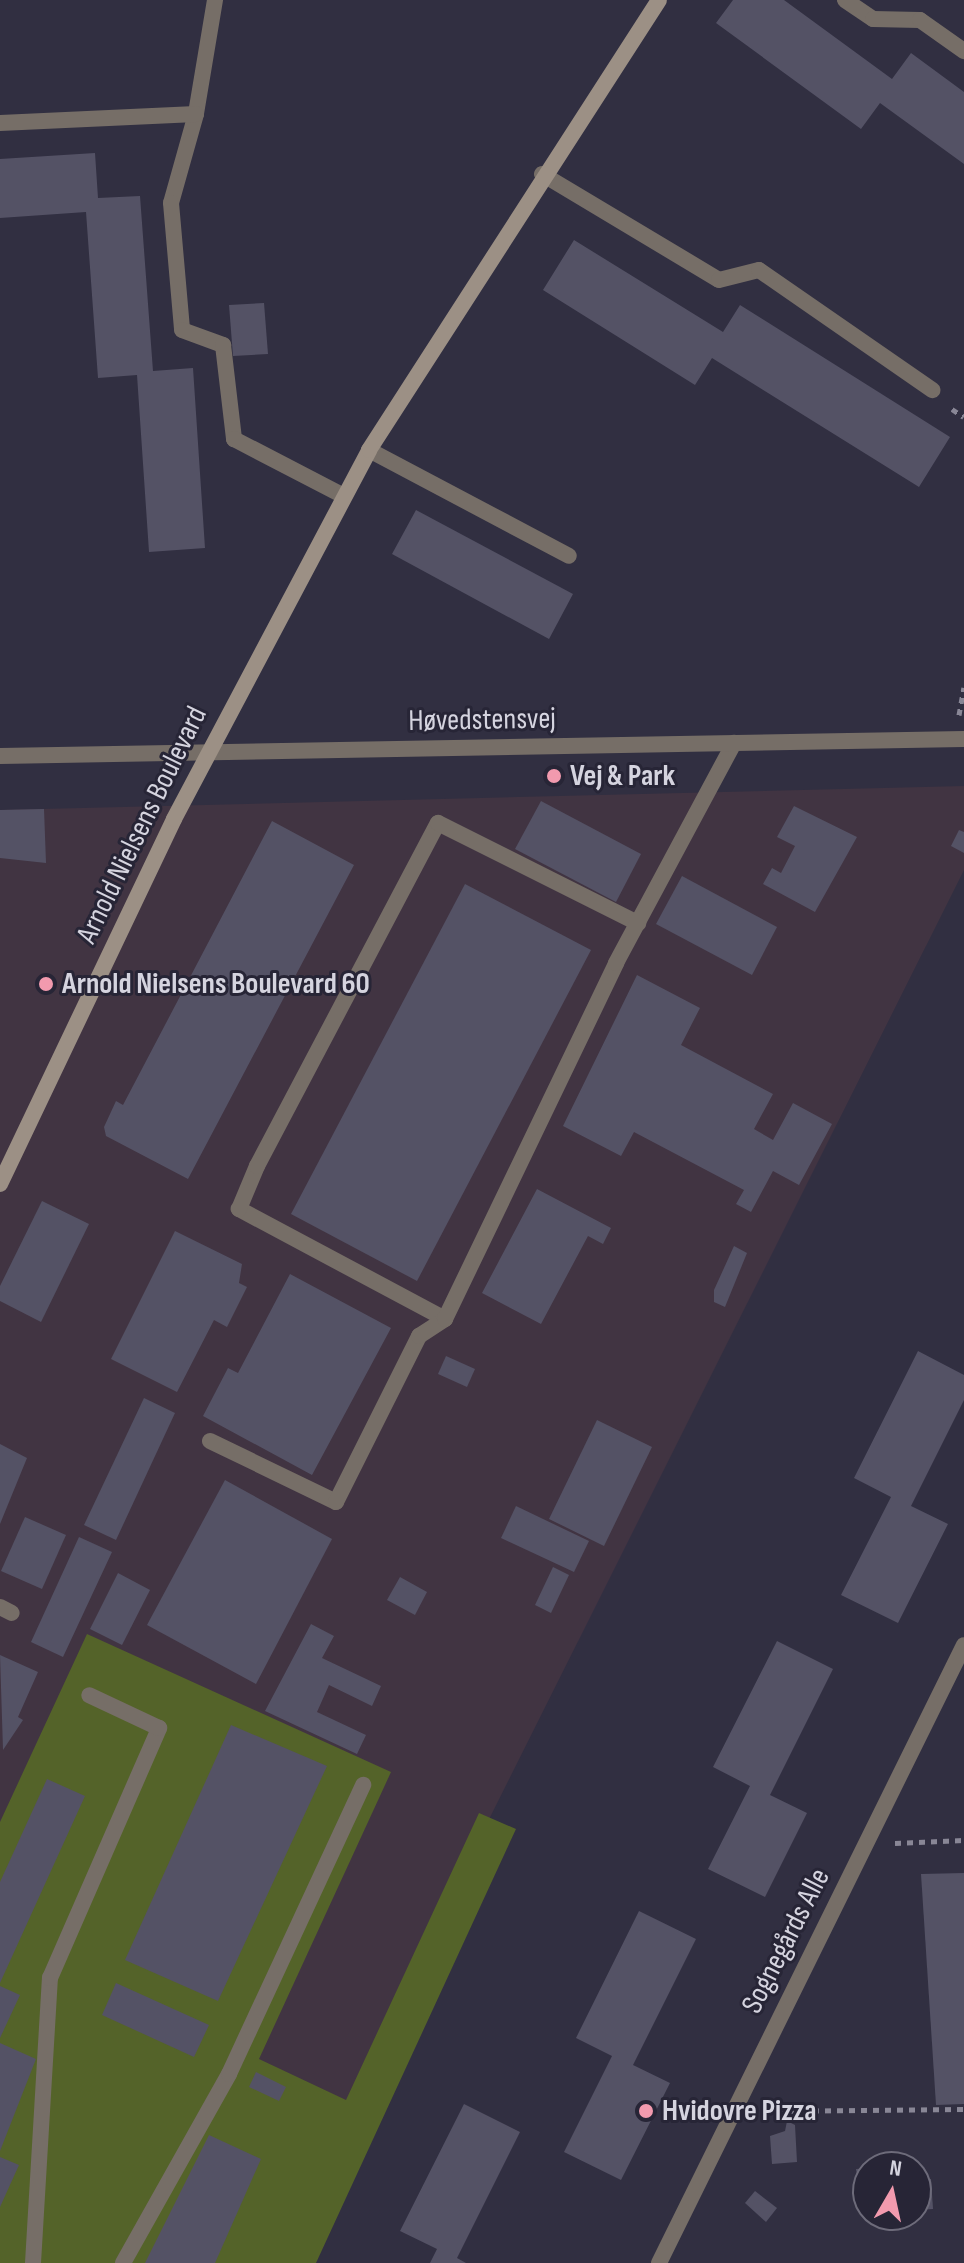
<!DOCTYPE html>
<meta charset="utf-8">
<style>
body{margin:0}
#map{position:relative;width:964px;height:2263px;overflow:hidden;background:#312f41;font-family:"Sofia Sans Condensed",sans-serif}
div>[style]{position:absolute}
.commercial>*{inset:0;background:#413442}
.green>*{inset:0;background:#546329}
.building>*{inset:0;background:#545265}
.path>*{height:5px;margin-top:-2.5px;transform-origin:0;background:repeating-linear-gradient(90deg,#898796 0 6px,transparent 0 12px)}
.lane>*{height:16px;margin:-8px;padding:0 8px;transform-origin:8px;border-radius:8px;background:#766e67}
.street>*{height:16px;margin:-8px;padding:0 8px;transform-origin:8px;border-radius:8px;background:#766e67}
.secondary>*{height:16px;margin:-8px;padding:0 8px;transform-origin:8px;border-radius:8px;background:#9c9085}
.dots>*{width:22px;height:22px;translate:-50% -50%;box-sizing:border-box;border:4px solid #272536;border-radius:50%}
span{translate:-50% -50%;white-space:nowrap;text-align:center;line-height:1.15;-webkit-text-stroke:6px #272536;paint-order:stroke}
.street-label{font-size:30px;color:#d5d4df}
.poi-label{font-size:30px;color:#d5d4df;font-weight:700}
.left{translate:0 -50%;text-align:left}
.north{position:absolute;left:852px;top:2151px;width:80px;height:80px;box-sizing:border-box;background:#272536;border:2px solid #6d6b7a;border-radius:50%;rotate:9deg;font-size:22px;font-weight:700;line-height:32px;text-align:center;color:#d5d4df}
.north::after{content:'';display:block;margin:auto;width:28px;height:36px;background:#f29aae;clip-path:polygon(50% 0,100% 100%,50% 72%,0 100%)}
</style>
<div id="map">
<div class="commercial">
<div style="clip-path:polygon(964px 786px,964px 870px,267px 2263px,0 2263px,0 810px)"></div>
</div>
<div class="green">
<div style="clip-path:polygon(87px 1634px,391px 1772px,259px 2059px,346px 2100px,479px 1813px,516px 1829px,316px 2263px,0 2263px,0 1822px)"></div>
</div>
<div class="building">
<div style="clip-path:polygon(733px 0,784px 0,892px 79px,911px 53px,964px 92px,964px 164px,880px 103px,861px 129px,716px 23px)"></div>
<div style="clip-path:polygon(95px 153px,98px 198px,140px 196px,153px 371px,193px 368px,205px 548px,149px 552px,137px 375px,98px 378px,86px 212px,0 218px,0 159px)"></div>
<div style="clip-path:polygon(574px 240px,723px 332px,740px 305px,950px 437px,919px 487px,712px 358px,695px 385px,543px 290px)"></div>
<div style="clip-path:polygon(264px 303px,268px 354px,233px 356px,229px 305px)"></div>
<div style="clip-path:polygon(416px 510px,573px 594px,549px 639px,392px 554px)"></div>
<div style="clip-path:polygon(541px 801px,641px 854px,616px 902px,515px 849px)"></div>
<div style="clip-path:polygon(794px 806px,857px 837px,815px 912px,763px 884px,772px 868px,781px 873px,795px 846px,777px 837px)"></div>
<div style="clip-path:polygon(44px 809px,46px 863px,0 858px,0 810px)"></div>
<div style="clip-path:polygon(272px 821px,354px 865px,188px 1179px,106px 1136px,104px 1127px,116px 1101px,123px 1105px)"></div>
<div style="clip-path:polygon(959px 830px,964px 832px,964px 853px,951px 846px)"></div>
<div style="clip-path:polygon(682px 876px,777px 927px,752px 975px,656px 924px)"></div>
<div style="clip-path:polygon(465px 884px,591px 950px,417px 1281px,291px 1214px)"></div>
<div style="clip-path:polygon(637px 975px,700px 1008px,681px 1045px,773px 1094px,754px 1129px,773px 1140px,793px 1103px,832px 1124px,799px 1185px,773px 1171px,751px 1212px,736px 1204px,744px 1190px,634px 1132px,621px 1156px,563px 1126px)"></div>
<div style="clip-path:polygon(537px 1189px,611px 1228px,603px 1244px,588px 1236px,541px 1324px,482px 1293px)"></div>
<div style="clip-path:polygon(42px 1201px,89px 1224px,41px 1322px,0 1301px,0 1286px)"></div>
<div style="clip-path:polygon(175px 1231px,242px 1264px,239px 1283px,247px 1287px,227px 1327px,214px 1320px,177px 1392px,111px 1359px)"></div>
<div style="clip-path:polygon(734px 1246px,747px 1253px,725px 1307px,714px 1302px,714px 1290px)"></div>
<div style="clip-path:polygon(290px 1274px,391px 1328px,312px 1475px,203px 1416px,228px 1368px,238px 1373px)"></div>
<div style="clip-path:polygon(918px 1351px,964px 1375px,964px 1400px,911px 1506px,948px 1524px,898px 1623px,841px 1595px,891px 1497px,854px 1478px)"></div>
<div style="clip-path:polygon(446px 1356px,475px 1369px,467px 1387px,438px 1374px)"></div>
<div style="clip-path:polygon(144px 1398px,175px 1413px,116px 1540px,84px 1525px)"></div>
<div style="clip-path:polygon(597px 1420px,652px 1447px,604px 1546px,549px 1519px)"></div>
<div style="clip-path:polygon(0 1444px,27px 1458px,0 1524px)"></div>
<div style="clip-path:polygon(225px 1480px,332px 1539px,256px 1684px,147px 1625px)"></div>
<div style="clip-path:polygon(516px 1506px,589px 1541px,574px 1572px,501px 1538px)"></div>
<div style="clip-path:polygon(25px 1517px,66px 1535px,42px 1589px,1px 1571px)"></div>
<div style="clip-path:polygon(79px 1537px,112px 1552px,63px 1657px,31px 1642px)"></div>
<div style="clip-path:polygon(553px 1567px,569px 1575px,551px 1613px,535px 1605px)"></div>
<div style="clip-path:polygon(118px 1573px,150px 1590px,122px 1645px,90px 1629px)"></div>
<div style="clip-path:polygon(400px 1577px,427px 1592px,415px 1615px,387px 1600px)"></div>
<div style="clip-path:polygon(311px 1624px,334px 1636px,322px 1658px,381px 1686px,372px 1706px,329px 1685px,317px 1712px,366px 1735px,357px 1754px,265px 1711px)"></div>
<div style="clip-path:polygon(777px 1641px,833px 1669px,770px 1795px,807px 1813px,765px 1897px,708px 1869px,750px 1786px,713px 1767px)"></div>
<div style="clip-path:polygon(0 1655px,38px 1672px,18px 1717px,23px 1720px,3px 1750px)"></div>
<div style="clip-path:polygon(231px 1725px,327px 1766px,218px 2001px,125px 1960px)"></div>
<div style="clip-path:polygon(47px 1779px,85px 1796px,0 1983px,0 1882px)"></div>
<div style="clip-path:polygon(964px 1873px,964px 2104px,936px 2105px,921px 1874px)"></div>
<div style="clip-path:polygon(639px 1911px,696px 1939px,633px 2065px,670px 2083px,621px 2180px,564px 2152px,612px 2056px,576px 2038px)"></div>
<div style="clip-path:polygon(116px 1983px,209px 2025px,194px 2057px,102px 2015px)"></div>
<div style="clip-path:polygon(0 1986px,20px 1995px,0 2038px)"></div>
<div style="clip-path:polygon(0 2043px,36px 2059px,0 2151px)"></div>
<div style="clip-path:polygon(256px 2072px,286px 2087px,279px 2101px,249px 2087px)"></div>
<div style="clip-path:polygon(464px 2104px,520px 2132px,457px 2258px,466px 2263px,430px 2263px,437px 2249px,400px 2231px)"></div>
<div style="clip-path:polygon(787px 2121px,795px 2125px,797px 2162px,772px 2164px,770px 2136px,785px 2131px)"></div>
<div style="clip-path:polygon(209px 2135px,261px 2159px,215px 2263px,145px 2263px)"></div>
<div style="clip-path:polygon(0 2157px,19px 2165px,0 2207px)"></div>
<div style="clip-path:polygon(868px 2168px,868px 2188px,859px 2189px,856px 2169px)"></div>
<div style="clip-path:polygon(931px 2179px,933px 2209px,917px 2210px,916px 2180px)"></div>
<div style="clip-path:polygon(755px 2191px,777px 2208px,766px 2222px,745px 2203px)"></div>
</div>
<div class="path">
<div style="left:952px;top:409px;width:14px;rotate:34deg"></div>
<div style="left:959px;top:715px;width:28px;rotate:-80deg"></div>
<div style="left:895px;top:1843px;width:69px;rotate:-2.5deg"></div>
<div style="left:765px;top:2111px;width:199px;rotate:-0.6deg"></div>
</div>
<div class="lane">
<div style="left:445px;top:1319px;width:234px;rotate:-151.9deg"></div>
<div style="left:239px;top:1209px;width:47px;rotate:-67.3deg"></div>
<div style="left:257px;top:1166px;width:388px;rotate:-62.2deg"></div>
<div style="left:438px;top:823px;width:224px;rotate:26.6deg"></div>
<div style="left:210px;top:1441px;width:140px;rotate:25.8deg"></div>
<div style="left:336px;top:1502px;width:186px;rotate:-63.4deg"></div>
<div style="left:419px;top:1336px;width:31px;rotate:-33deg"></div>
<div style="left:445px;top:1319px;width:395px;rotate:-64.3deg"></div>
<div style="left:616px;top:963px;width:250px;rotate:-61.8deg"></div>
<div style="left:0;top:1607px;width:13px;rotate:27deg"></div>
<div style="left:33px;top:2263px;width:286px;rotate:-86.6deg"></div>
<div style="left:50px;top:1978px;width:273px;rotate:-66.4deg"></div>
<div style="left:159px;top:1728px;width:77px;rotate:-154.8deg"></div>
<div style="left:123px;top:2263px;width:217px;rotate:-60.7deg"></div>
<div style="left:229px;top:2074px;width:319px;rotate:-65.1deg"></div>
</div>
<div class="street">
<div style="left:215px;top:0;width:116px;rotate:99.5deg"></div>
<div style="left:196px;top:114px;width:92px;rotate:105.7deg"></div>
<div style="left:171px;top:203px;width:127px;rotate:85deg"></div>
<div style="left:182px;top:330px;width:44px;rotate:20.1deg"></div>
<div style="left:223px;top:345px;width:95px;rotate:83.3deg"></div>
<div style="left:234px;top:439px;width:124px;rotate:27.4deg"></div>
<div style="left:845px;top:0;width:34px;rotate:34deg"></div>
<div style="left:873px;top:19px;width:47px;rotate:1.2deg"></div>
<div style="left:920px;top:20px;width:54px;rotate:35.2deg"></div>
<div style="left:0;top:123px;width:196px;rotate:-2.6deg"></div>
<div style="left:542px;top:174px;width:206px;rotate:30.9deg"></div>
<div style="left:719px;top:280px;width:41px;rotate:-14deg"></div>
<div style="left:759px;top:270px;width:211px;rotate:34.7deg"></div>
<div style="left:369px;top:450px;width:226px;rotate:27.9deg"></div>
<div style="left:0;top:756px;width:964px;rotate:-1.01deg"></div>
<div style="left:659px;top:2263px;width:689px;rotate:-63.73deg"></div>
</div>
<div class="secondary">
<div style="left:0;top:1184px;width:404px;rotate:-64.5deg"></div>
<div style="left:174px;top:819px;width:417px;rotate:-62.1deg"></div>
<div style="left:369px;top:450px;width:535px;rotate:-57.2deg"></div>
</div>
<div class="dots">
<div style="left:554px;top:776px;background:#f29aae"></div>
<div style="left:46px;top:984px;background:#f29aae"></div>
<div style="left:646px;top:2111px;background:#f29aae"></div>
</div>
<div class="street-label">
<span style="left:482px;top:720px;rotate:-1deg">Høvedstensvej</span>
<span style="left:142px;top:825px;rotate:-64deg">Arnold Nielsens Boulevard</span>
<span style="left:786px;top:1941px;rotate:-63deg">Sognegårds Alle</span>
</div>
<div class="poi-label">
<span class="left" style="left:570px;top:776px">Vej &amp; Park</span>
<span class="left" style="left:62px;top:984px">Arnold Nielsens Boulevard 60</span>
<span class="left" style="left:662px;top:2111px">Hvidovre Pizza</span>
</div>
<div class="north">N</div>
</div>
